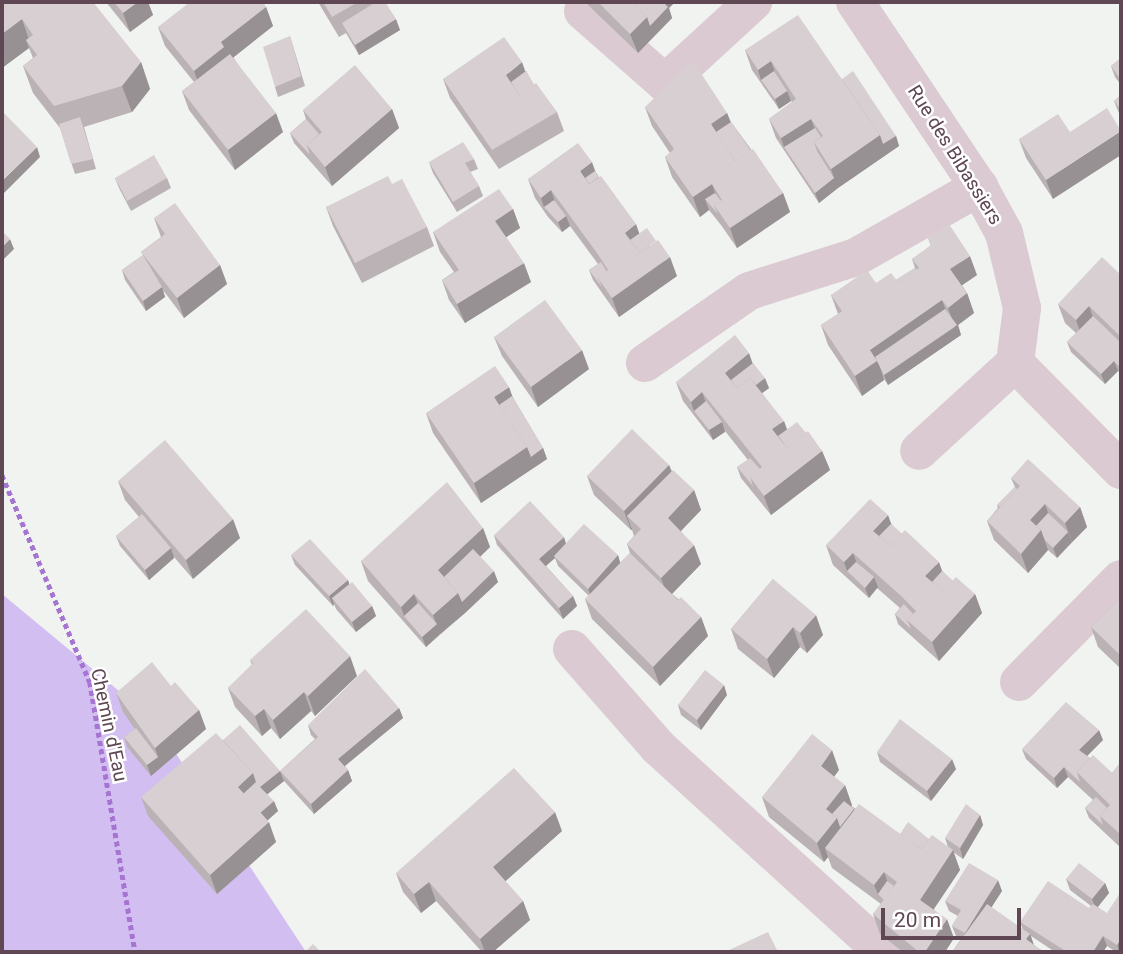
<!DOCTYPE html>
<style>
body{margin:0}
#map{position:relative;width:1123px;height:954px;overflow:hidden;background:#f0f3f0;font-family:Roboto,sans-serif}
div>[style]{position:absolute}
.green>*{inset:0;background:#d3bef1}
.path>*{height:4.5px;margin-top:-2.25px;transform-origin:0;background:repeating-linear-gradient(90deg,#a674d1 0 5px,transparent 0 8.5px)}
.minor>*{height:38px;margin:-19px;padding:0 19px;transform-origin:19px;border-radius:19px;background:#dbcad2}
.wall>*{inset:0;background:#bab2b5}
.shaded-wall>*{inset:0;background:#979193}
.building>*{inset:0;background:#d8cfd2}
span{translate:-50% -50%;white-space:nowrap;text-align:center;line-height:1.15;-webkit-text-stroke:5px #fff;paint-order:stroke}
.street-label{font-size:19px;color:#5f4753}
.frame{position:absolute;inset:0;border:4px solid #5f4753;pointer-events:none}
.scale{position:absolute;left:881px;top:908px;width:140px;height:32px;box-sizing:border-box;border:4px solid #5f4753;border-top:0;padding-left:9px;font-size:21px;line-height:24px;white-space:nowrap;color:#5f4753;-webkit-text-stroke:5px #fff;paint-order:stroke}
</style>
<div id="map">
<div class="green">
<div style="clip-path:polygon(2px 594px,154px 720px,306px 952px,2px 952px)"></div>
</div>
<div class="path">
<div style="left:2px;top:475px;width:225px;rotate:67deg"></div>
<div style="left:90px;top:682px;width:274px;rotate:80.5deg"></div>
</div>
<div class="minor">
<div style="left:855px;top:2px;width:223px;rotate:56.2deg"></div>
<div style="left:979px;top:187px;width:52px;rotate:61.5deg"></div>
<div style="left:1004px;top:233px;width:77px;rotate:76.5deg"></div>
<div style="left:1022px;top:308px;width:55px;rotate:97.3deg"></div>
<div style="left:1015px;top:363px;width:130px;rotate:137.5deg"></div>
<div style="left:583px;top:11px;width:109px;rotate:41.3deg"></div>
<div style="left:665px;top:83px;width:120px;rotate:-42.6deg"></div>
<div style="left:645px;top:363px;width:126px;rotate:-34.7deg"></div>
<div style="left:749px;top:291px;width:112px;rotate:-17.6deg"></div>
<div style="left:856px;top:257px;width:142px;rotate:-29.6deg"></div>
<div style="left:1015px;top:363px;width:151px;rotate:45.3deg"></div>
<div style="left:572px;top:649px;width:130px;rotate:48.7deg"></div>
<div style="left:658px;top:747px;width:304px;rotate:42.3deg"></div>
<div style="left:1019px;top:682px;width:145px;rotate:-45.3deg"></div>
</div>
<div class="wall">
<div style="clip-path:polygon(2px 2px,141px 62px,150px 89px,132px 112px,84px 127px,96px 169px,75px 174px,60px 128px,33px 93px,23px 66px,33px 58px,29px 48px,2px 68px)"></div>
<div style="clip-path:polygon(106px 2px,148px 2px,153px 15px,130px 32px)"></div>
<div style="clip-path:polygon(318px 2px,385px 2px,400px 30px,359px 55px,346px 33px,339px 37px)"></div>
<div style="clip-path:polygon(585px 2px,675px 2px,669px 8px,672px 18px,638px 53px)"></div>
<div style="clip-path:polygon(266px 7px,273px 26px,233px 57px,283px 132px,235px 170px,189px 110px,182px 91px,194px 82px,165px 46px,158px 27px)"></div>
<div style="clip-path:polygon(290px 36px,305px 86px,278px 97px,275px 87px)"></div>
<div style="clip-path:polygon(745px 50px,842px 79px,896px 136px,899px 146px,838px 188px,819px 203px,776px 138px,769px 119px,792px 102px,790px 99px,791px 101px,779px 109px,752px 70px)"></div>
<div style="clip-path:polygon(1121px 58px,1121px 85px,1115px 77px,1111px 66px)"></div>
<div style="clip-path:polygon(526px 71px,534px 85px,557px 112px,564px 131px,499px 169px,450px 98px,443px 79px)"></div>
<div style="clip-path:polygon(1121px 95px,1121px 115px,1118px 111px,1114px 101px)"></div>
<div style="clip-path:polygon(645px 107px,727px 113px,731px 122px,783px 193px,790px 212px,737px 248px,721px 225px,709px 210px,700px 217px,672px 177px,665px 157px,670px 153px,652px 126px)"></div>
<div style="clip-path:polygon(392px 109px,399px 128px,332px 186px,294px 143px,290px 133px,306px 119px,303px 110px)"></div>
<div style="clip-path:polygon(1070px 132px,1053px 199px,1026px 158px,1019px 139px)"></div>
<div style="clip-path:polygon(474px 159px,478px 169px,470px 172px,479px 186px,483px 196px,457px 212px,433px 173px,429px 162px)"></div>
<div style="clip-path:polygon(595px 171px,639px 234px,677px 276px,619px 317px,593px 280px,589px 270px,598px 264px,570px 226px,562px 232px,548px 217px,535px 198px,528px 179px)"></div>
<div style="clip-path:polygon(115px 178px,167px 178px,171px 188px,131px 211px,119px 188px)"></div>
<div style="clip-path:polygon(392px 184px,427px 227px,434px 246px,362px 283px,333px 226px,326px 207px)"></div>
<div style="clip-path:polygon(513px 209px,520px 228px,506px 237px,531px 282px,465px 323px,449px 300px,442px 280px,454px 272px,440px 252px,433px 232px)"></div>
<div style="clip-path:polygon(154px 218px,220px 265px,227px 284px,184px 318px,163px 290px,165px 297px,146px 311px,125px 280px,122px 270px,143px 255px,141px 252px,161px 237px)"></div>
<div style="clip-path:polygon(928px 238px,977px 275px,962px 285px,967px 293px,974px 313px,958px 325px,961px 335px,888px 385px,884px 379px,884px 380px,862px 396px,828px 345px,821px 325px,838px 314px,831px 295px,876px 283px,896px 280px,915px 268px,912px 259px,931px 246px)"></div>
<div style="clip-path:polygon(1121px 275px,1121px 374px,1118px 371px,1105px 384px,1071px 352px,1067px 342px,1076px 333px,1065px 323px,1058px 304px)"></div>
<div style="clip-path:polygon(494px 337px,589px 369px,538px 407px,502px 356px)"></div>
<div style="clip-path:polygon(753px 363px,769px 388px,762px 393px,787px 430px,806px 433px,822px 451px,830px 470px,771px 515px,741px 478px,737px 467px,748px 460px,725px 431px,713px 440px,683px 401px,676px 382px)"></div>
<div style="clip-path:polygon(512px 396px,543px 448px,547px 459px,481px 503px,433px 433px,426px 413px)"></div>
<div style="clip-path:polygon(669px 465px,672px 471px,694px 490px,701px 510px,681px 531px,701px 564px,672px 594px,701px 617px,708px 636px,660px 686px,592px 619px,585px 599px,589px 596px,558px 566px,555px 558px,546px 566px,573px 596px,577px 606px,563px 619px,497px 545px,494px 535px,566px 543px,618px 555px,620px 563px,630px 553px,627px 544px,634px 536px,632px 530px,631px 530px,594px 495px,587px 476px)"></div>
<div style="clip-path:polygon(1011px 478px,1080px 507px,1087px 527px,1057px 558px,1048px 550px,1028px 573px,994px 540px,987px 521px,998px 508px,997px 505px,1015px 487px)"></div>
<div style="clip-path:polygon(118px 481px,240px 538px,193px 579px,174px 557px,174px 558px,149px 580px,120px 546px,116px 536px,139px 517px,125px 500px)"></div>
<div style="clip-path:polygon(891px 524px,942px 571px,953px 581px,975px 594px,982px 613px,939px 661px,898px 624px,895px 614px,900px 608px,877px 588px,869px 598px,833px 565px,826px 545px)"></div>
<div style="clip-path:polygon(483px 528px,490px 547px,480px 557px,498px 582px,465px 613px,426px 647px,368px 581px,361px 561px)"></div>
<div style="clip-path:polygon(291px 555px,348px 580px,349px 584px,372px 606px,376px 616px,356px 632px,336px 609px,334px 604px,333px 606px,295px 565px)"></div>
<div style="clip-path:polygon(773px 579px,823px 635px,807px 653px,800px 647px,774px 678px,738px 649px,731px 629px)"></div>
<div style="clip-path:polygon(1121px 597px,1121px 669px,1098px 647px,1091px 627px)"></div>
<div style="clip-path:polygon(250px 660px,357px 676px,315px 716px,311px 711px,280px 739px,271px 728px,262px 736px,235px 707px,228px 688px,252px 665px)"></div>
<div style="clip-path:polygon(171px 686px,199px 710px,206px 729px,151px 776px,127px 747px,124px 737px,135px 729px,123px 712px,116px 693px)"></div>
<div style="clip-path:polygon(727px 695px,701px 730px,681px 715px,678px 705px)"></div>
<div style="clip-path:polygon(399px 708px,403px 718px,345px 766px,348px 770px,352px 781px,314px 814px,284px 781px,267px 794px,278px 811px,267px 821px,276px 842px,217px 894px,148px 816px,141px 797px,223px 740px,280px 771px,315px 739px,311px 735px,308px 725px)"></div>
<div style="clip-path:polygon(1103px 740px,1087px 756px,1112px 773px,1121px 762px,1121px 848px,1089px 818px,1085px 808px,1093px 800px,1068px 777px,1057px 788px,1026px 759px,1022px 749px)"></div>
<div style="clip-path:polygon(877px 752px,956px 769px,931px 801px,880px 762px)"></div>
<div style="clip-path:polygon(839px 770px,834px 776px,852px 805px,851px 806px,900px 834px,929px 839px,948px 847px,945px 838px,980px 815px,983px 825px,963px 859px,953px 852px,960px 870px,934px 909px,954px 938px,945px 952px,903px 952px,880px 934px,873px 914px,881px 904px,832px 868px,828px 857px,824px 862px,769px 817px,762px 797px)"></div>
<div style="clip-path:polygon(562px 831px,505px 881px,523px 901px,530px 920px,493px 952px,482px 952px,436px 901px,421px 913px,403px 892px,396px 873px)"></div>
<div style="clip-path:polygon(1066px 879px,1105px 883px,1109px 893px,1098px 907px,1121px 952px,1116px 952px,1107px 946px,1103px 952px,1055px 952px,1031px 936px,1034px 945px,1041px 950px,1041px 952px,952px 952px,961px 939px,956px 936px,952px 926px,958px 916px,949px 911px,945px 901px,1002px 891px,991px 907px,1023px 930px,1020px 922px,1089px 908px,1091px 906px,1070px 890px)"></div>
</div>
<div class="shaded-wall">
<div style="clip-path:polygon(138px 2px,148px 2px,153px 15px,130px 32px,123px 13px)"></div>
<div style="clip-path:polygon(662px 2px,675px 2px,669px 8px,672px 18px,638px 53px,630px 34px)"></div>
<div style="clip-path:polygon(266px 7px,273px 26px,229px 61px,201px 90px,194px 71px,221px 42px)"></div>
<div style="clip-path:polygon(22px 19px,31px 46px,26px 40px,29px 48px,2px 68px,2px 34px)"></div>
<div style="clip-path:polygon(396px 19px,400px 30px,359px 55px,355px 45px)"></div>
<div style="clip-path:polygon(771px 61px,778px 81px,761px 80px,758px 70px)"></div>
<div style="clip-path:polygon(141px 62px,150px 89px,132px 112px,122px 86px)"></div>
<div style="clip-path:polygon(522px 62px,529px 82px,509px 84px,506px 75px)"></div>
<div style="clip-path:polygon(787px 91px,791px 101px,779px 109px,775px 99px)"></div>
<div style="clip-path:polygon(392px 109px,399px 128px,332px 186px,325px 167px)"></div>
<div style="clip-path:polygon(276px 113px,283px 132px,235px 170px,228px 150px)"></div>
<div style="clip-path:polygon(727px 113px,734px 132px,714px 134px,711px 124px)"></div>
<div style="clip-path:polygon(811px 119px,818px 138px,784px 147px,781px 138px)"></div>
<div style="clip-path:polygon(1121px 131px,1121px 155px,1053px 199px,1046px 180px)"></div>
<div style="clip-path:polygon(880px 135px,896px 136px,899px 146px,838px 188px,819px 203px,815px 193px,834px 178px,831px 169px)"></div>
<div style="clip-path:polygon(37px 147px,40px 157px,4px 193px,2px 187px,2px 181px)"></div>
<div style="clip-path:polygon(592px 162px,599px 182px,589px 188px,580px 171px)"></div>
<div style="clip-path:polygon(712px 184px,719px 203px,705px 199px,709px 210px,700px 217px,693px 197px)"></div>
<div style="clip-path:polygon(551px 190px,558px 210px,544px 207px,541px 198px)"></div>
<div style="clip-path:polygon(783px 193px,790px 212px,737px 248px,730px 228px)"></div>
<div style="clip-path:polygon(513px 209px,520px 228px,502px 240px,495px 221px)"></div>
<div style="clip-path:polygon(566px 216px,570px 226px,562px 232px,558px 222px)"></div>
<div style="clip-path:polygon(636px 224px,643px 244px,634px 250px,625px 233px)"></div>
<div style="clip-path:polygon(10px 239px,14px 249px,2px 261px,2px 247px)"></div>
<div style="clip-path:polygon(970px 256px,977px 275px,958px 288px,950px 269px)"></div>
<div style="clip-path:polygon(670px 257px,677px 276px,619px 317px,612px 298px)"></div>
<div style="clip-path:polygon(524px 263px,531px 282px,465px 323px,457px 304px)"></div>
<div style="clip-path:polygon(220px 265px,227px 284px,184px 318px,177px 298px)"></div>
<div style="clip-path:polygon(162px 287px,165px 297px,146px 311px,143px 301px)"></div>
<div style="clip-path:polygon(967px 293px,974px 313px,958px 325px,961px 335px,888px 385px,884px 375px,955px 327px,948px 308px)"></div>
<div style="clip-path:polygon(942px 300px,949px 319px,880px 367px,884px 380px,862px 396px,855px 376px,870px 350px)"></div>
<div style="clip-path:polygon(1089px 306px,1096px 326px,1083px 340px,1076px 320px)"></div>
<div style="clip-path:polygon(582px 350px,589px 369px,538px 407px,531px 387px)"></div>
<div style="clip-path:polygon(749px 353px,756px 373px,729px 382px,725px 373px)"></div>
<div style="clip-path:polygon(1114px 361px,1118px 371px,1105px 384px,1101px 374px)"></div>
<div style="clip-path:polygon(765px 378px,769px 388px,744px 407px,740px 397px)"></div>
<div style="clip-path:polygon(509px 387px,516px 406px,503px 415px,494px 397px)"></div>
<div style="clip-path:polygon(702px 392px,709px 411px,694px 411px,691px 402px)"></div>
<div style="clip-path:polygon(784px 421px,791px 440px,782px 446px,772px 429px)"></div>
<div style="clip-path:polygon(722px 422px,725px 432px,713px 440px,709px 430px)"></div>
<div style="clip-path:polygon(527px 447px,543px 448px,547px 459px,481px 503px,474px 483px)"></div>
<div style="clip-path:polygon(822px 451px,830px 470px,771px 515px,764px 496px)"></div>
<div style="clip-path:polygon(669px 465px,676px 485px,627px 516px,632px 530px,631px 530px,624px 511px)"></div>
<div style="clip-path:polygon(694px 490px,701px 510px,675px 537px,668px 518px)"></div>
<div style="clip-path:polygon(1045px 504px,1052px 524px,1042px 533px,1048px 550px,1028px 573px,1021px 554px,1030px 520px)"></div>
<div style="clip-path:polygon(1080px 507px,1087px 527px,1072px 542px,1065px 523px)"></div>
<div style="clip-path:polygon(888px 515px,895px 534px,876px 540px,873px 531px)"></div>
<div style="clip-path:polygon(233px 519px,240px 538px,193px 579px,186px 560px)"></div>
<div style="clip-path:polygon(483px 528px,490px 547px,448px 587px,438px 570px)"></div>
<div style="clip-path:polygon(1068px 532px,1072px 542px,1057px 558px,1053px 548px)"></div>
<div style="clip-path:polygon(564px 537px,567px 547px,554px 556px,555px 558px,542px 569px,539px 559px)"></div>
<div style="clip-path:polygon(694px 545px,701px 564px,668px 598px,661px 578px)"></div>
<div style="clip-path:polygon(171px 548px,174px 558px,149px 580px,145px 570px)"></div>
<div style="clip-path:polygon(853px 553px,860px 572px,847px 571px,844px 562px)"></div>
<div style="clip-path:polygon(618px 555px,621px 566px,592px 599px,588px 589px)"></div>
<div style="clip-path:polygon(939px 562px,946px 582px,929px 585px,925px 576px)"></div>
<div style="clip-path:polygon(494px 571px,498px 582px,465px 613px,440px 634px,433px 615px,458px 593px)"></div>
<div style="clip-path:polygon(874px 577px,878px 587px,869px 598px,865px 588px)"></div>
<div style="clip-path:polygon(348px 580px,351px 590px,332px 598px,334px 604px,333px 606px,329px 596px)"></div>
<div style="clip-path:polygon(414px 594px,422px 614px,404px 616px,401px 607px)"></div>
<div style="clip-path:polygon(975px 594px,982px 613px,939px 661px,932px 642px)"></div>
<div style="clip-path:polygon(573px 596px,577px 606px,563px 619px,559px 608px)"></div>
<div style="clip-path:polygon(372px 606px,376px 616px,356px 632px,352px 622px)"></div>
<div style="clip-path:polygon(816px 615px,823px 635px,807px 653px,800px 633px)"></div>
<div style="clip-path:polygon(701px 617px,708px 636px,660px 686px,653px 667px)"></div>
<div style="clip-path:polygon(437px 624px,440px 634px,426px 647px,422px 637px)"></div>
<div style="clip-path:polygon(793px 627px,800px 647px,774px 678px,767px 659px)"></div>
<div style="clip-path:polygon(350px 656px,357px 676px,315px 716px,308px 696px)"></div>
<div style="clip-path:polygon(724px 685px,727px 695px,701px 730px,697px 720px)"></div>
<div style="clip-path:polygon(304px 692px,311px 711px,280px 739px,273px 720px)"></div>
<div style="clip-path:polygon(399px 708px,403px 718px,341px 769px,338px 759px)"></div>
<div style="clip-path:polygon(264px 709px,271px 728px,262px 736px,255px 716px)"></div>
<div style="clip-path:polygon(199px 710px,206px 729px,151px 776px,147px 765px,158px 757px,155px 748px)"></div>
<div style="clip-path:polygon(1099px 730px,1103px 740px,1083px 760px,1079px 750px)"></div>
<div style="clip-path:polygon(832px 750px,839px 770px,828px 785px,821px 766px)"></div>
<div style="clip-path:polygon(952px 759px,956px 769px,931px 801px,927px 791px)"></div>
<div style="clip-path:polygon(1064px 767px,1068px 777px,1057px 788px,1054px 778px)"></div>
<div style="clip-path:polygon(348px 770px,352px 781px,314px 814px,311px 804px)"></div>
<div style="clip-path:polygon(280px 771px,284px 781px,264px 797px,260px 787px)"></div>
<div style="clip-path:polygon(253px 773px,260px 792px,241px 796px,238px 787px)"></div>
<div style="clip-path:polygon(845px 785px,852px 805px,838px 822px,854px 809px,858px 819px,825px 848px,828px 857px,824px 862px,817px 843px,826px 809px)"></div>
<div style="clip-path:polygon(274px 801px,278px 811px,262px 825px,258px 815px)"></div>
<div style="clip-path:polygon(555px 812px,562px 831px,500px 886px,493px 867px)"></div>
<div style="clip-path:polygon(980px 815px,983px 825px,963px 859px,960px 848px)"></div>
<div style="clip-path:polygon(269px 822px,276px 842px,217px 894px,210px 875px)"></div>
<div style="clip-path:polygon(953px 850px,960px 870px,927px 919px,920px 900px)"></div>
<div style="clip-path:polygon(884px 872px,891px 891px,878px 894px,874px 885px)"></div>
<div style="clip-path:polygon(998px 880px,1002px 891px,968px 944px,965px 933px)"></div>
<div style="clip-path:polygon(429px 882px,436px 901px,421px 913px,414px 894px)"></div>
<div style="clip-path:polygon(1105px 883px,1109px 893px,1096px 909px,1092px 899px)"></div>
<div style="clip-path:polygon(523px 901px,530px 920px,493px 952px,485px 952px,480px 939px)"></div>
<div style="clip-path:polygon(947px 919px,954px 938px,945px 952px,925px 952px)"></div>
<div style="clip-path:polygon(1030px 934px,1036px 952px,1026px 939px)"></div>
<div style="clip-path:polygon(1103px 936px,1107px 946px,1103px 952px,1093px 952px)"></div>
<div style="clip-path:polygon(1121px 938px,1121px 952px,1119px 952px,1117px 945px)"></div>
</div>
<div class="building">
<div style="clip-path:polygon(2px 2px,93px 2px,141px 62px,122px 86px,54px 106px,23px 66px,37px 55px,26px 40px,33px 35px,22px 19px,2px 34px)"></div>
<div style="clip-path:polygon(114px 2px,138px 2px,123px 13px)"></div>
<div style="clip-path:polygon(190px 2px,263px 2px,266px 7px,221px 42px,224px 47px,194px 71px,158px 27px)"></div>
<div style="clip-path:polygon(323px 2px,358px 2px,332px 17px)"></div>
<div style="clip-path:polygon(376px 2px,385px 2px,396px 19px,355px 45px,342px 23px)"></div>
<div style="clip-path:polygon(598px 2px,632px 2px,647px 17px,630px 34px)"></div>
<div style="clip-path:polygon(636px 2px,663px 2px,668px 7px,650px 26px,647px 17px,634px 4px)"></div>
<div style="clip-path:polygon(798px 15px,880px 135px,831px 169px,814px 142px,823px 136px,811px 119px,781px 138px,769px 119px,796px 99px,771px 61px,758px 70px,745px 50px)"></div>
<div style="clip-path:polygon(290px 36px,301px 76px,275px 87px,263px 47px)"></div>
<div style="clip-path:polygon(504px 37px,522px 62px,506px 75px,519px 95px,536px 83px,557px 112px,492px 150px,443px 79px)"></div>
<div style="clip-path:polygon(230px 54px,276px 113px,228px 150px,182px 91px)"></div>
<div style="clip-path:polygon(1121px 58px,1121px 80px,1111px 66px)"></div>
<div style="clip-path:polygon(693px 61px,727px 113px,711px 124px,726px 147px,735px 161px,753px 149px,783px 193px,730px 228px,714px 205px,722px 200px,712px 184px,693px 197px,665px 157px,674px 149px,645px 107px)"></div>
<div style="clip-path:polygon(355px 65px,392px 109px,325px 167px,307px 145px,322px 132px,303px 110px)"></div>
<div style="clip-path:polygon(526px 71px,534px 85px,519px 95px,511px 82px)"></div>
<div style="clip-path:polygon(774px 71px,787px 91px,775px 99px,761px 80px)"></div>
<div style="clip-path:polygon(853px 71px,896px 136px,883px 144px,880px 135px,842px 79px)"></div>
<div style="clip-path:polygon(1121px 95px,1121px 110px,1114px 101px)"></div>
<div style="clip-path:polygon(1107px 108px,1121px 131px,1046px 180px,1019px 139px,1058px 114px,1070px 132px)"></div>
<div style="clip-path:polygon(4px 113px,37px 147px,2px 181px,2px 115px)"></div>
<div style="clip-path:polygon(80px 117px,93px 159px,71px 164px,59px 124px)"></div>
<div style="clip-path:polygon(306px 119px,319px 134px,307px 145px,310px 155px,290px 133px)"></div>
<div style="clip-path:polygon(731px 122px,751px 151px,735px 161px,716px 132px)"></div>
<div style="clip-path:polygon(815px 128px,821px 137px,814px 142px,817px 151px,834px 178px,815px 193px,784px 147px)"></div>
<div style="clip-path:polygon(463px 142px,474px 159px,465px 163px,479px 186px,453px 202px,429px 162px)"></div>
<div style="clip-path:polygon(578px 143px,592px 162px,580px 171px,589px 184px,601px 176px,636px 224px,625px 233px,640px 253px,658px 240px,670px 257px,612px 298px,598px 278px,608px 270px,597px 253px,551px 190px,541px 198px,528px 179px)"></div>
<div style="clip-path:polygon(154px 155px,167px 178px,127px 201px,115px 178px)"></div>
<div style="clip-path:polygon(595px 171px,599px 177px,589px 184px,585px 178px)"></div>
<div style="clip-path:polygon(388px 176px,392px 184px,402px 179px,427px 227px,355px 263px,326px 207px)"></div>
<div style="clip-path:polygon(499px 189px,513px 209px,495px 221px,524px 263px,457px 304px,442px 280px,459px 270px,433px 232px)"></div>
<div style="clip-path:polygon(715px 193px,721px 201px,714px 205px,718px 214px,705px 199px)"></div>
<div style="clip-path:polygon(554px 200px,566px 216px,558px 222px,544px 207px)"></div>
<div style="clip-path:polygon(175px 203px,220px 265px,177px 298px,141px 252px,165px 234px,154px 218px)"></div>
<div style="clip-path:polygon(949px 224px,970px 256px,950px 269px,967px 293px,948px 308px,942px 300px,870px 350px,877px 361px,855px 376px,821px 325px,842px 311px,831px 295px,867px 270px,876px 283px,891px 273px,898px 282px,919px 268px,912px 259px,931px 245px,928px 238px)"></div>
<div style="clip-path:polygon(647px 228px,656px 241px,640px 253px,630px 240px)"></div>
<div style="clip-path:polygon(2px 231px,10px 239px,2px 247px)"></div>
<div style="clip-path:polygon(143px 255px,162px 287px,143px 301px,122px 270px)"></div>
<div style="clip-path:polygon(1102px 257px,1121px 275px,1121px 337px,1089px 306px,1076px 320px,1058px 304px)"></div>
<div style="clip-path:polygon(601px 262px,607px 272px,598px 278px,602px 287px,589px 270px)"></div>
<div style="clip-path:polygon(915px 268px,917px 270px,898px 282px,896px 280px)"></div>
<div style="clip-path:polygon(545px 300px,582px 350px,531px 387px,494px 337px)"></div>
<div style="clip-path:polygon(945px 309px,957px 325px,884px 375px,875px 357px)"></div>
<div style="clip-path:polygon(1093px 316px,1121px 343px,1121px 368px,1114px 361px,1101px 374px,1067px 342px)"></div>
<div style="clip-path:polygon(735px 335px,749px 353px,725px 373px,737px 388px,750px 378px,784px 421px,772px 429px,787px 448px,808px 431px,822px 451px,764px 496px,750px 477px,762px 467px,702px 392px,691px 402px,676px 382px)"></div>
<div style="clip-path:polygon(753px 363px,765px 378px,756px 385px,750px 378px,737px 388px,731px 380px)"></div>
<div style="clip-path:polygon(495px 366px,509px 387px,494px 397px,527px 447px,474px 483px,426px 413px)"></div>
<div style="clip-path:polygon(512px 396px,543px 448px,531px 457px,527px 447px,499px 405px)"></div>
<div style="clip-path:polygon(706px 401px,722px 422px,709px 430px,694px 411px)"></div>
<div style="clip-path:polygon(797px 422px,806px 433px,787px 448px,778px 436px)"></div>
<div style="clip-path:polygon(632px 429px,669px 465px,624px 511px,587px 476px)"></div>
<div style="clip-path:polygon(165px 440px,233px 519px,186px 560px,118px 481px)"></div>
<div style="clip-path:polygon(750px 458px,760px 469px,750px 477px,753px 486px,737px 467px)"></div>
<div style="clip-path:polygon(1028px 459px,1080px 507px,1065px 523px,1045px 504px,1030px 520px,1041px 530px,1021px 554px,987px 521px,1020px 486px,1011px 478px)"></div>
<div style="clip-path:polygon(673px 470px,694px 490px,668px 518px,694px 545px,661px 578px,627px 544px,641px 529px,627px 516px)"></div>
<div style="clip-path:polygon(447px 482px,483px 528px,438px 570px,458px 593px,433px 615px,414px 594px,401px 607px,361px 561px)"></div>
<div style="clip-path:polygon(1015px 487px,1017px 489px,1000px 507px,997px 505px)"></div>
<div style="clip-path:polygon(870px 499px,888px 515px,873px 531px,891px 546px,905px 530px,939px 562px,925px 576px,943px 591px,956px 577px,975px 594px,932px 642px,907px 620px,916px 611px,900px 595px,853px 553px,844px 562px,826px 545px)"></div>
<div style="clip-path:polygon(530px 501px,564px 537px,539px 559px,573px 596px,559px 608px,494px 535px)"></div>
<div style="clip-path:polygon(1048px 513px,1068px 532px,1053px 548px,1045px 540px,1041px 530px,1036px 526px)"></div>
<div style="clip-path:polygon(142px 514px,171px 548px,145px 570px,116px 536px)"></div>
<div style="clip-path:polygon(584px 524px,618px 555px,588px 589px,554px 556px)"></div>
<div style="clip-path:polygon(891px 524px,902px 534px,891px 546px,879px 536px)"></div>
<div style="clip-path:polygon(310px 539px,348px 580px,329px 596px,291px 555px)"></div>
<div style="clip-path:polygon(473px 549px,494px 571px,462px 602px,458px 593px,444px 577px)"></div>
<div style="clip-path:polygon(630px 553px,678px 600px,681px 597px,701px 617px,653px 667px,585px 599px)"></div>
<div style="clip-path:polygon(856px 562px,874px 577px,865px 588px,847px 571px)"></div>
<div style="clip-path:polygon(942px 571px,953px 581px,943px 591px,932px 582px)"></div>
<div style="clip-path:polygon(773px 579px,816px 615px,800px 633px,793px 627px,767px 659px,731px 629px)"></div>
<div style="clip-path:polygon(352px 582px,372px 606px,352px 622px,332px 598px)"></div>
<div style="clip-path:polygon(1121px 597px,1121px 656px,1091px 627px)"></div>
<div style="clip-path:polygon(418px 603px,437px 624px,422px 637px,404px 616px)"></div>
<div style="clip-path:polygon(904px 604px,913px 614px,907px 620px,911px 629px,895px 614px)"></div>
<div style="clip-path:polygon(306px 609px,350px 656px,308px 696px,304px 692px,273px 720px,264px 709px,255px 716px,228px 688px,253px 663px,250px 660px)"></div>
<div style="clip-path:polygon(152px 662px,171px 686px,175px 682px,199px 710px,155px 748px,116px 693px)"></div>
<div style="clip-path:polygon(365px 669px,399px 708px,338px 759px,348px 770px,311px 804px,280px 771px,260px 787px,274px 801px,260px 813px,243px 794px,256px 782px,253px 773px,223px 740px,240px 725px,280px 771px,318px 737px,308px 725px)"></div>
<div style="clip-path:polygon(705px 670px,724px 685px,697px 720px,678px 705px)"></div>
<div style="clip-path:polygon(1066px 702px,1099px 730px,1079px 750px,1090px 758px,1077px 772px,1080px 782px,1064px 767px,1054px 778px,1022px 749px)"></div>
<div style="clip-path:polygon(900px 719px,952px 759px,927px 791px,877px 752px)"></div>
<div style="clip-path:polygon(136px 728px,158px 757px,147px 765px,124px 737px)"></div>
<div style="clip-path:polygon(216px 733px,253px 773px,238px 787px,269px 822px,210px 875px,141px 797px)"></div>
<div style="clip-path:polygon(812px 734px,832px 750px,821px 766px,845px 785px,826px 809px,837px 818px,817px 843px,762px 797px)"></div>
<div style="clip-path:polygon(1093px 755px,1121px 781px,1121px 831px,1119px 833px,1100px 816px,1110px 805px,1077px 772px)"></div>
<div style="clip-path:polygon(1121px 762px,1121px 781px,1112px 773px)"></div>
<div style="clip-path:polygon(514px 768px,555px 812px,493px 867px,523px 901px,480px 939px,429px 882px,414px 894px,396px 873px)"></div>
<div style="clip-path:polygon(1096px 797px,1107px 808px,1100px 816px,1103px 825px,1085px 808px)"></div>
<div style="clip-path:polygon(844px 801px,854px 809px,840px 827px,837px 818px,832px 814px)"></div>
<div style="clip-path:polygon(859px 804px,921px 849px,932px 835px,953px 850px,920px 900px,947px 919px,925px 952px,919px 952px,873px 914px,897px 882px,884px 872px,874px 885px,825px 848px)"></div>
<div style="clip-path:polygon(966px 804px,980px 815px,960px 848px,945px 838px)"></div>
<div style="clip-path:polygon(908px 822px,929px 839px,921px 849px,900px 834px)"></div>
<div style="clip-path:polygon(969px 863px,998px 880px,965px 933px,952px 926px,961px 910px,945px 901px)"></div>
<div style="clip-path:polygon(1079px 863px,1105px 883px,1092px 899px,1066px 879px)"></div>
<div style="clip-path:polygon(887px 881px,894px 886px,884px 900px,878px 894px)"></div>
<div style="clip-path:polygon(1048px 881px,1089px 908px,1093px 904px,1107px 913px,1120px 893px,1121px 894px,1121px 938px,1117px 945px,1103px 936px,1093px 952px,1067px 952px,1020px 922px)"></div>
<div style="clip-path:polygon(987px 904px,1030px 934px,1026px 939px,1041px 950px,1039px 952px,952px 952px)"></div>
<div style="clip-path:polygon(768px 932px,778px 952px,725px 952px)"></div>
<div style="clip-path:polygon(313px 944px,321px 952px,305px 952px)"></div>
</div>
<div class="street-label">
<span style="left:955px;top:155px;rotate:58deg">Rue des Bibassiers</span>
<span style="left:109px;top:725px;rotate:78deg">Chemin d'Eau</span>
</div>
<div class="frame"></div>
<div class="scale">20 m</div>
</div>
